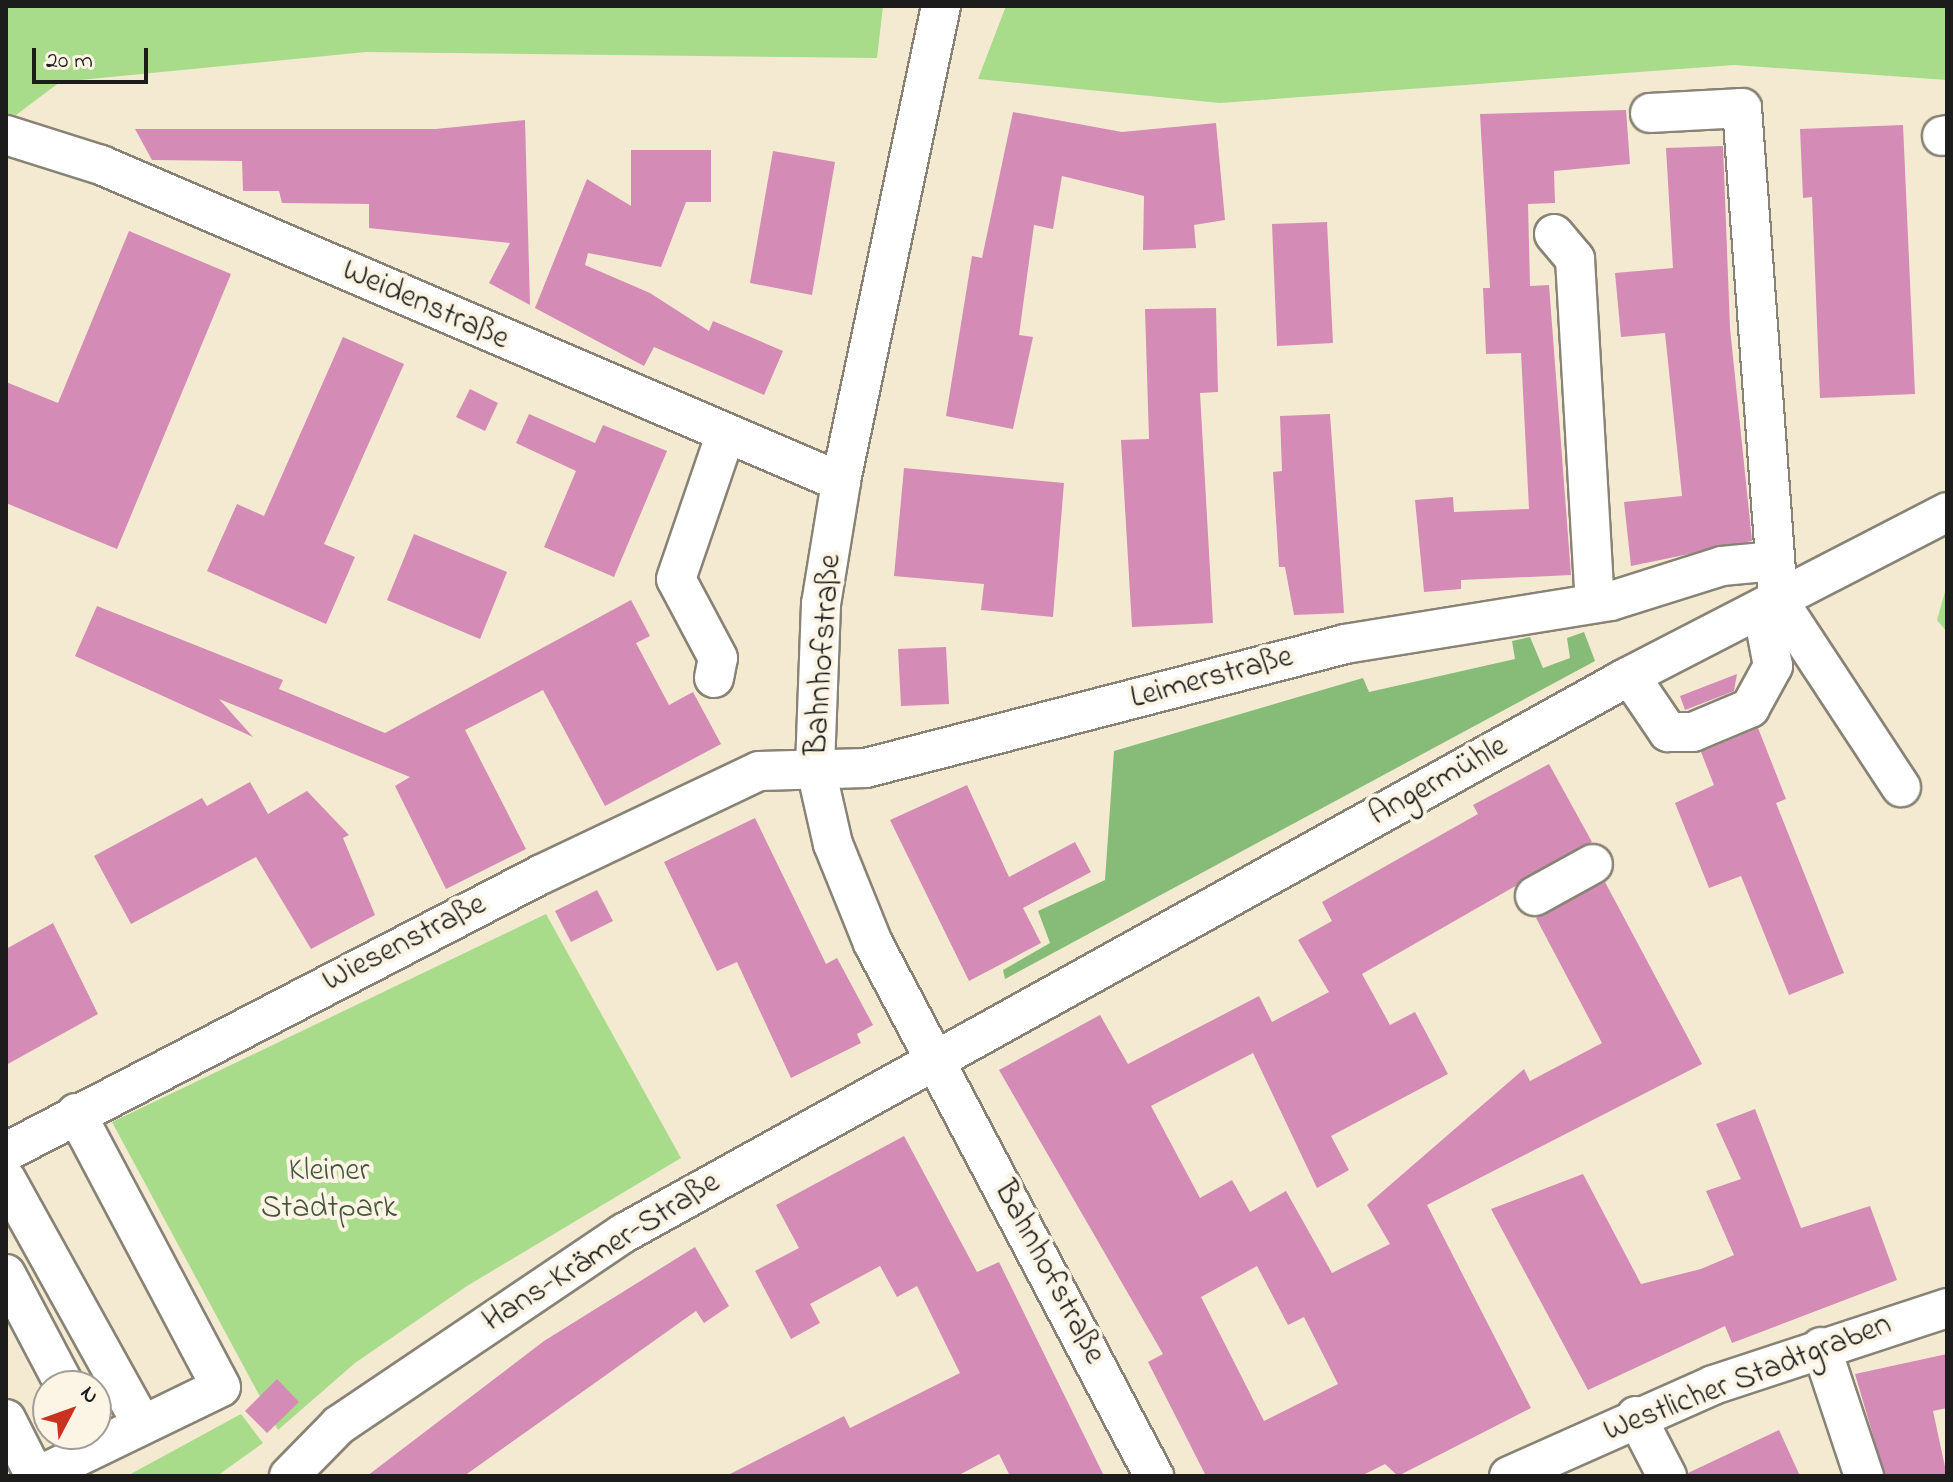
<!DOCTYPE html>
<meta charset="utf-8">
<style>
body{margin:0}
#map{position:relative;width:1953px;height:1482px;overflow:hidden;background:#f4ead1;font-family:"Indie Flower",sans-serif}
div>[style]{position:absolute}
.green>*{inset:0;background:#a8dc8b}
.forest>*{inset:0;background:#86bc77}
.building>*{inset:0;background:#d48bb6}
.roads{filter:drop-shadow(2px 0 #888376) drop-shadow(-2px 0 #888376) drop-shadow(0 2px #888376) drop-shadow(0 -2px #888376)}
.minor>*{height:38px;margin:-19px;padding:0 19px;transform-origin:19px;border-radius:19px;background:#fff}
span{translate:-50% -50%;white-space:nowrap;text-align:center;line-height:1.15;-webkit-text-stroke:8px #fcf5e5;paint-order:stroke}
.street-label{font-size:32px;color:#1c1c1c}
.park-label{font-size:32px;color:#46563d}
.frame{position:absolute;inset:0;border:8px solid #1c1c1c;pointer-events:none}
.north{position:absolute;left:32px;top:1370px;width:80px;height:80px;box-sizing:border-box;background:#fcf5e5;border:2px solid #a29e95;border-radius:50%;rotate:49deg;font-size:22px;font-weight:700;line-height:32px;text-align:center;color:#1c1c1c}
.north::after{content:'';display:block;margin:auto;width:28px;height:36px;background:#c8321e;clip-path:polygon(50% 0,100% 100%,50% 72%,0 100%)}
.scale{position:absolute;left:32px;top:48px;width:116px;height:36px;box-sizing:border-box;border:4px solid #1c1c1c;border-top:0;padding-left:10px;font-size:24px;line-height:28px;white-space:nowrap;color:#1c1c1c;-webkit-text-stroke:6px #fcf5e5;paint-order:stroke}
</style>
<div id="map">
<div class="green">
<div style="clip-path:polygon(6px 6px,883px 6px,877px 58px,366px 52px,60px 82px,16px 115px,6px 113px)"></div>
<div style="clip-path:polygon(1006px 6px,1947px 6px,1947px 80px,1734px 65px,1220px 103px,978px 79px)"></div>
<div style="clip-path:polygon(1947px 585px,1947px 632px,1937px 620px)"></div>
<div style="clip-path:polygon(546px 914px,681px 1158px,467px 1286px,355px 1363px,278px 1430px,112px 1122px)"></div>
<div style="clip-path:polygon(241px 1414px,263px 1443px,217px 1476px,127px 1476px)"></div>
</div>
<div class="forest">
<div style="clip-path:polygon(1584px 632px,1595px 661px,1005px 979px,1003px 970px,1050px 943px,1038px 911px,1105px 880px,1114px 751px,1363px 678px,1369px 692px,1515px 659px,1512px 641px,1530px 637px,1543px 668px,1570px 658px,1567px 638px)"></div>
</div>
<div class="building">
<div style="clip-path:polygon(1626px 110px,1630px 164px,1554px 171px,1555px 203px,1528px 204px,1530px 286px,1549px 285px,1571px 575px,1461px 580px,1461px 589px,1424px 592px,1415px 500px,1453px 497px,1454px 512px,1529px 509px,1521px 353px,1486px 354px,1483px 288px,1490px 288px,1480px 114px)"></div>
<div style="clip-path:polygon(1013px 112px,1122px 132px,1216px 123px,1225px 220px,1194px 225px,1196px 248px,1143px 250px,1144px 196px,1062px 176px,1053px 229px,1034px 225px,1019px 335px,1033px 337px,1013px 429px,946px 416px,972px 256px,982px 258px)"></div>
<div style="clip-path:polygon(525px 120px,530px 305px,489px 283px,510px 243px,369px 228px,369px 204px,282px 203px,279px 191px,243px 191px,242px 161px,152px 160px,135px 129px,436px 129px)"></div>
<div style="clip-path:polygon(1903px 125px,1915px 394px,1820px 398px,1812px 197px,1803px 198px,1800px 129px)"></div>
<div style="clip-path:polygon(1723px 146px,1730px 328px,1752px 541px,1631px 566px,1624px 502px,1682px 496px,1665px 333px,1621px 337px,1615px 273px,1673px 268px,1666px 148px)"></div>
<div style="clip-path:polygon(631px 150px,711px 150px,711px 202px,686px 202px,661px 267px,588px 253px,585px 265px,650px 293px,709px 331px,713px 321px,783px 351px,764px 395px,654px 347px,644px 366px,535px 308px,587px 179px,631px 206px)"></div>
<div style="clip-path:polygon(773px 151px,835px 162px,812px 295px,750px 283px)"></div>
<div style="clip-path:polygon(1327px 222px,1333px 343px,1277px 346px,1272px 224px)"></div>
<div style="clip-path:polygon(129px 231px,231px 274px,117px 549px,6px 503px,6px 382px,58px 403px)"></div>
<div style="clip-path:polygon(1216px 308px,1218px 392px,1200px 393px,1213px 623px,1132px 627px,1121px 440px,1149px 439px,1145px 309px)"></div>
<div style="clip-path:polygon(343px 337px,404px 364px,324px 544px,355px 557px,326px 624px,207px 571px,237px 504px,264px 516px)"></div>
<div style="clip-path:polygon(470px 389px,498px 403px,485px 431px,456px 417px)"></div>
<div style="clip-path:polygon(529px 414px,595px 443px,603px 425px,667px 451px,614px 577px,544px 547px,576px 471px,516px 443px)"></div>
<div style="clip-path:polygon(1330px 414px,1344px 613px,1294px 615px,1285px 567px,1279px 567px,1273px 472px,1282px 471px,1280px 416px)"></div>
<div style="clip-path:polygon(904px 468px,1064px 483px,1053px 617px,981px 610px,984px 584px,894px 576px)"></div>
<div style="clip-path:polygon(414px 534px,507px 572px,480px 639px,387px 600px)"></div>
<div style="clip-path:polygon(631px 600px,650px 636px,636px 643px,669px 705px,693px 692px,721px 744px,605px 806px,543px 690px,465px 730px,526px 849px,446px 889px,395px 786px,410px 777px,219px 699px,253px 737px,75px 656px,97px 606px,283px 680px,279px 689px,385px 733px)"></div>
<div style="clip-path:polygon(946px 647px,949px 704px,901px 706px,898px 649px)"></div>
<div style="clip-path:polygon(1737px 674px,1734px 691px,1685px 710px,1680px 696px)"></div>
<div style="clip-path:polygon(1758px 728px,1786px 799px,1776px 803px,1844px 973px,1789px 995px,1741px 876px,1709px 888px,1675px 803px,1714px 785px,1701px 752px)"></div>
<div style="clip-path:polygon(evenodd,1549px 764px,1592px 842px,1362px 974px,1390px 1025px,1415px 1012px,1448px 1074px,1331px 1136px,1349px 1170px,1317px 1188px,1253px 1053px,1151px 1106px,1200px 1198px,1232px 1180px,1250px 1212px,1286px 1191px,1332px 1273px,1390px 1244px,1367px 1205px,1524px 1069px,1530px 1081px,1602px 1043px,1536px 918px,1605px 882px,1702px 1064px,1427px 1205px,1531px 1408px,1398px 1476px,1385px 1464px,1361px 1476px,1206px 1476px,1148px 1362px,1163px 1354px,999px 1070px,1100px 1015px,1128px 1064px,1259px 996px,1272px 1022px,1329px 992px,1298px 940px,1332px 921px,1322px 902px,1478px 814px,1473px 805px,1549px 764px,1257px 1266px,1288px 1325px,1304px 1317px,1338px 1384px,1264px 1421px,1201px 1297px,1257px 1266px)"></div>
<div style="clip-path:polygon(250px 782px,268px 814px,307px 791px,349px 835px,343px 838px,375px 915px,311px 949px,256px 857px,131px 924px,94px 856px,202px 798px,207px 806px)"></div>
<div style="clip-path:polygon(967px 785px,1009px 877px,1075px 842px,1091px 872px,1023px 908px,1041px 943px,969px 981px,890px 820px)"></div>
<div style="clip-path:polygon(755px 818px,826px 964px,837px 958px,873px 1025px,857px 1034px,861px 1043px,791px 1078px,737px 962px,717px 971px,664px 862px)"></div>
<div style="clip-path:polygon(597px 890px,613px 921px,571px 942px,555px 911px)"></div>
<div style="clip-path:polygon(53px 923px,98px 1014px,6px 1065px,6px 949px)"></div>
<div style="clip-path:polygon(1755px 1109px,1801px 1228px,1870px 1206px,1897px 1280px,1732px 1343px,1725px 1326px,1588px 1390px,1491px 1209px,1583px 1174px,1641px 1284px,1701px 1269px,1734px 1255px,1706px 1191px,1741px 1179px,1716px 1124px)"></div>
<div style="clip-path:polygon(904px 1136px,977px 1272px,999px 1262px,1104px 1476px,1010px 1476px,999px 1454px,957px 1476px,726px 1476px,844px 1416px,850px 1428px,960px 1373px,917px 1286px,897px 1297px,880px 1266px,810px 1304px,820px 1323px,791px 1339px,755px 1271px,799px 1248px,776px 1205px)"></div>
<div style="clip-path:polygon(695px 1247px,729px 1306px,704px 1323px,696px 1311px,464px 1476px,367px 1476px,544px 1341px)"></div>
<div style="clip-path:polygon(1947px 1354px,1947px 1408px,1933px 1411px,1947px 1476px,1885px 1476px,1855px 1374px)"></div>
<div style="clip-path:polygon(277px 1379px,299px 1402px,267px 1433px,245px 1411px)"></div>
<div style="clip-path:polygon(1779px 1430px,1800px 1476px,1689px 1476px,1688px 1473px)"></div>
</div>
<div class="roads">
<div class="minor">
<div style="left:941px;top:6px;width:486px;rotate:101.9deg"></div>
<div style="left:841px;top:482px;width:124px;rotate:99.3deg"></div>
<div style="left:821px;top:604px;width:161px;rotate:92.1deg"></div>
<div style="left:815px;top:765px;width:81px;rotate:77.2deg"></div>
<div style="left:833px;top:844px;width:107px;rotate:68deg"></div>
<div style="left:873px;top:943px;width:603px;rotate:62.2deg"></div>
<div style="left:1650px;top:113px;width:92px;rotate:-3.1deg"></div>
<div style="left:1742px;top:108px;width:493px;rotate:85.8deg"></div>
<div style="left:1778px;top:600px;width:224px;rotate:56.7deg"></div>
<div style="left:6px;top:135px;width:100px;rotate:17.5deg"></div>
<div style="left:101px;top:165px;width:805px;rotate:23.19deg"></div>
<div style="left:1942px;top:136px;width:5px;rotate:-11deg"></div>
<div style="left:1554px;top:234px;width:33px;rotate:50deg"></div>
<div style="left:1575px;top:259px;width:344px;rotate:86.7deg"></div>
<div style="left:1630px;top:676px;width:68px;rotate:55.8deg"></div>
<div style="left:1668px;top:732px;width:25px"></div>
<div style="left:1693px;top:732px;width:62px;rotate:-22.8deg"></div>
<div style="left:1750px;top:708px;width:48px;rotate:-61.3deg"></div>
<div style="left:1773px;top:666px;width:58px;rotate:-100.9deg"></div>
<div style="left:714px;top:678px;width:20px;rotate:-79deg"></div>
<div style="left:718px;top:658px;width:89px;rotate:-118deg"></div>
<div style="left:676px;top:579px;width:151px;rotate:-71.1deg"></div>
<div style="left:1535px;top:896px;width:66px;rotate:-28.9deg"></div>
<div style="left:6px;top:1152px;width:602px;rotate:-27.42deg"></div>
<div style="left:540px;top:875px;width:242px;rotate:-25.4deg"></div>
<div style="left:759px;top:771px;width:107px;rotate:-1.6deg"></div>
<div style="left:866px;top:768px;width:495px;rotate:-14.5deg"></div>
<div style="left:1345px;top:644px;width:269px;rotate:-9.2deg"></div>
<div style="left:1611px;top:601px;width:116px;rotate:-17.5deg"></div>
<div style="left:1722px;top:566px;width:53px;rotate:-5.4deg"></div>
<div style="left:6px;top:1179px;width:280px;rotate:61deg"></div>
<div style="left:6px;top:1274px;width:127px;rotate:62.2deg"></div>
<div style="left:1821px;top:1347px;width:136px;rotate:71.6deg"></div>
<div style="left:1636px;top:1416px;width:68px;rotate:62.7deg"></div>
<div style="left:6px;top:1419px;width:64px;rotate:63deg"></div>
<div style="left:38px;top:1476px;width:203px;rotate:-25.9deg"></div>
<div style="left:221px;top:1387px;width:310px;rotate:-117.9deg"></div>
<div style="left:289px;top:1476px;width:71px;rotate:-45.6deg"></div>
<div style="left:339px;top:1425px;width:344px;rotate:-34deg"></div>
<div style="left:624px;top:1233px;width:1141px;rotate:-28.99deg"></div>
<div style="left:1622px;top:680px;width:366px;rotate:-27.3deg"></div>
<div style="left:1509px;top:1476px;width:223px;rotate:-24deg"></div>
<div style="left:1713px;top:1385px;width:246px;rotate:-18.2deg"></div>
</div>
</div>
<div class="street-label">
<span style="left:425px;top:306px;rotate:24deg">Weidenstraße</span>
<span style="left:825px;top:655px;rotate:-86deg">Bahnhofstraße</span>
<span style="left:1212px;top:679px;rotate:-15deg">Leimerstraße</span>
<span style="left:1439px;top:782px;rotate:-29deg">Angermühle</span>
<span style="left:405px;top:944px;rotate:-27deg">Wiesenstraße</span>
<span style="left:602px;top:1253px;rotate:-32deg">Hans-Krämer-Straße</span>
<span style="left:1048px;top:1273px;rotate:62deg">Bahnhofstraße</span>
<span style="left:1748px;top:1379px;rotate:-21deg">Westlicher Stadtgraben</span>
</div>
<div class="park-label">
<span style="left:329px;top:1191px">Kleiner<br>Stadtpark</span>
</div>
<div class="frame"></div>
<div class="north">N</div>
<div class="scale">20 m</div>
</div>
